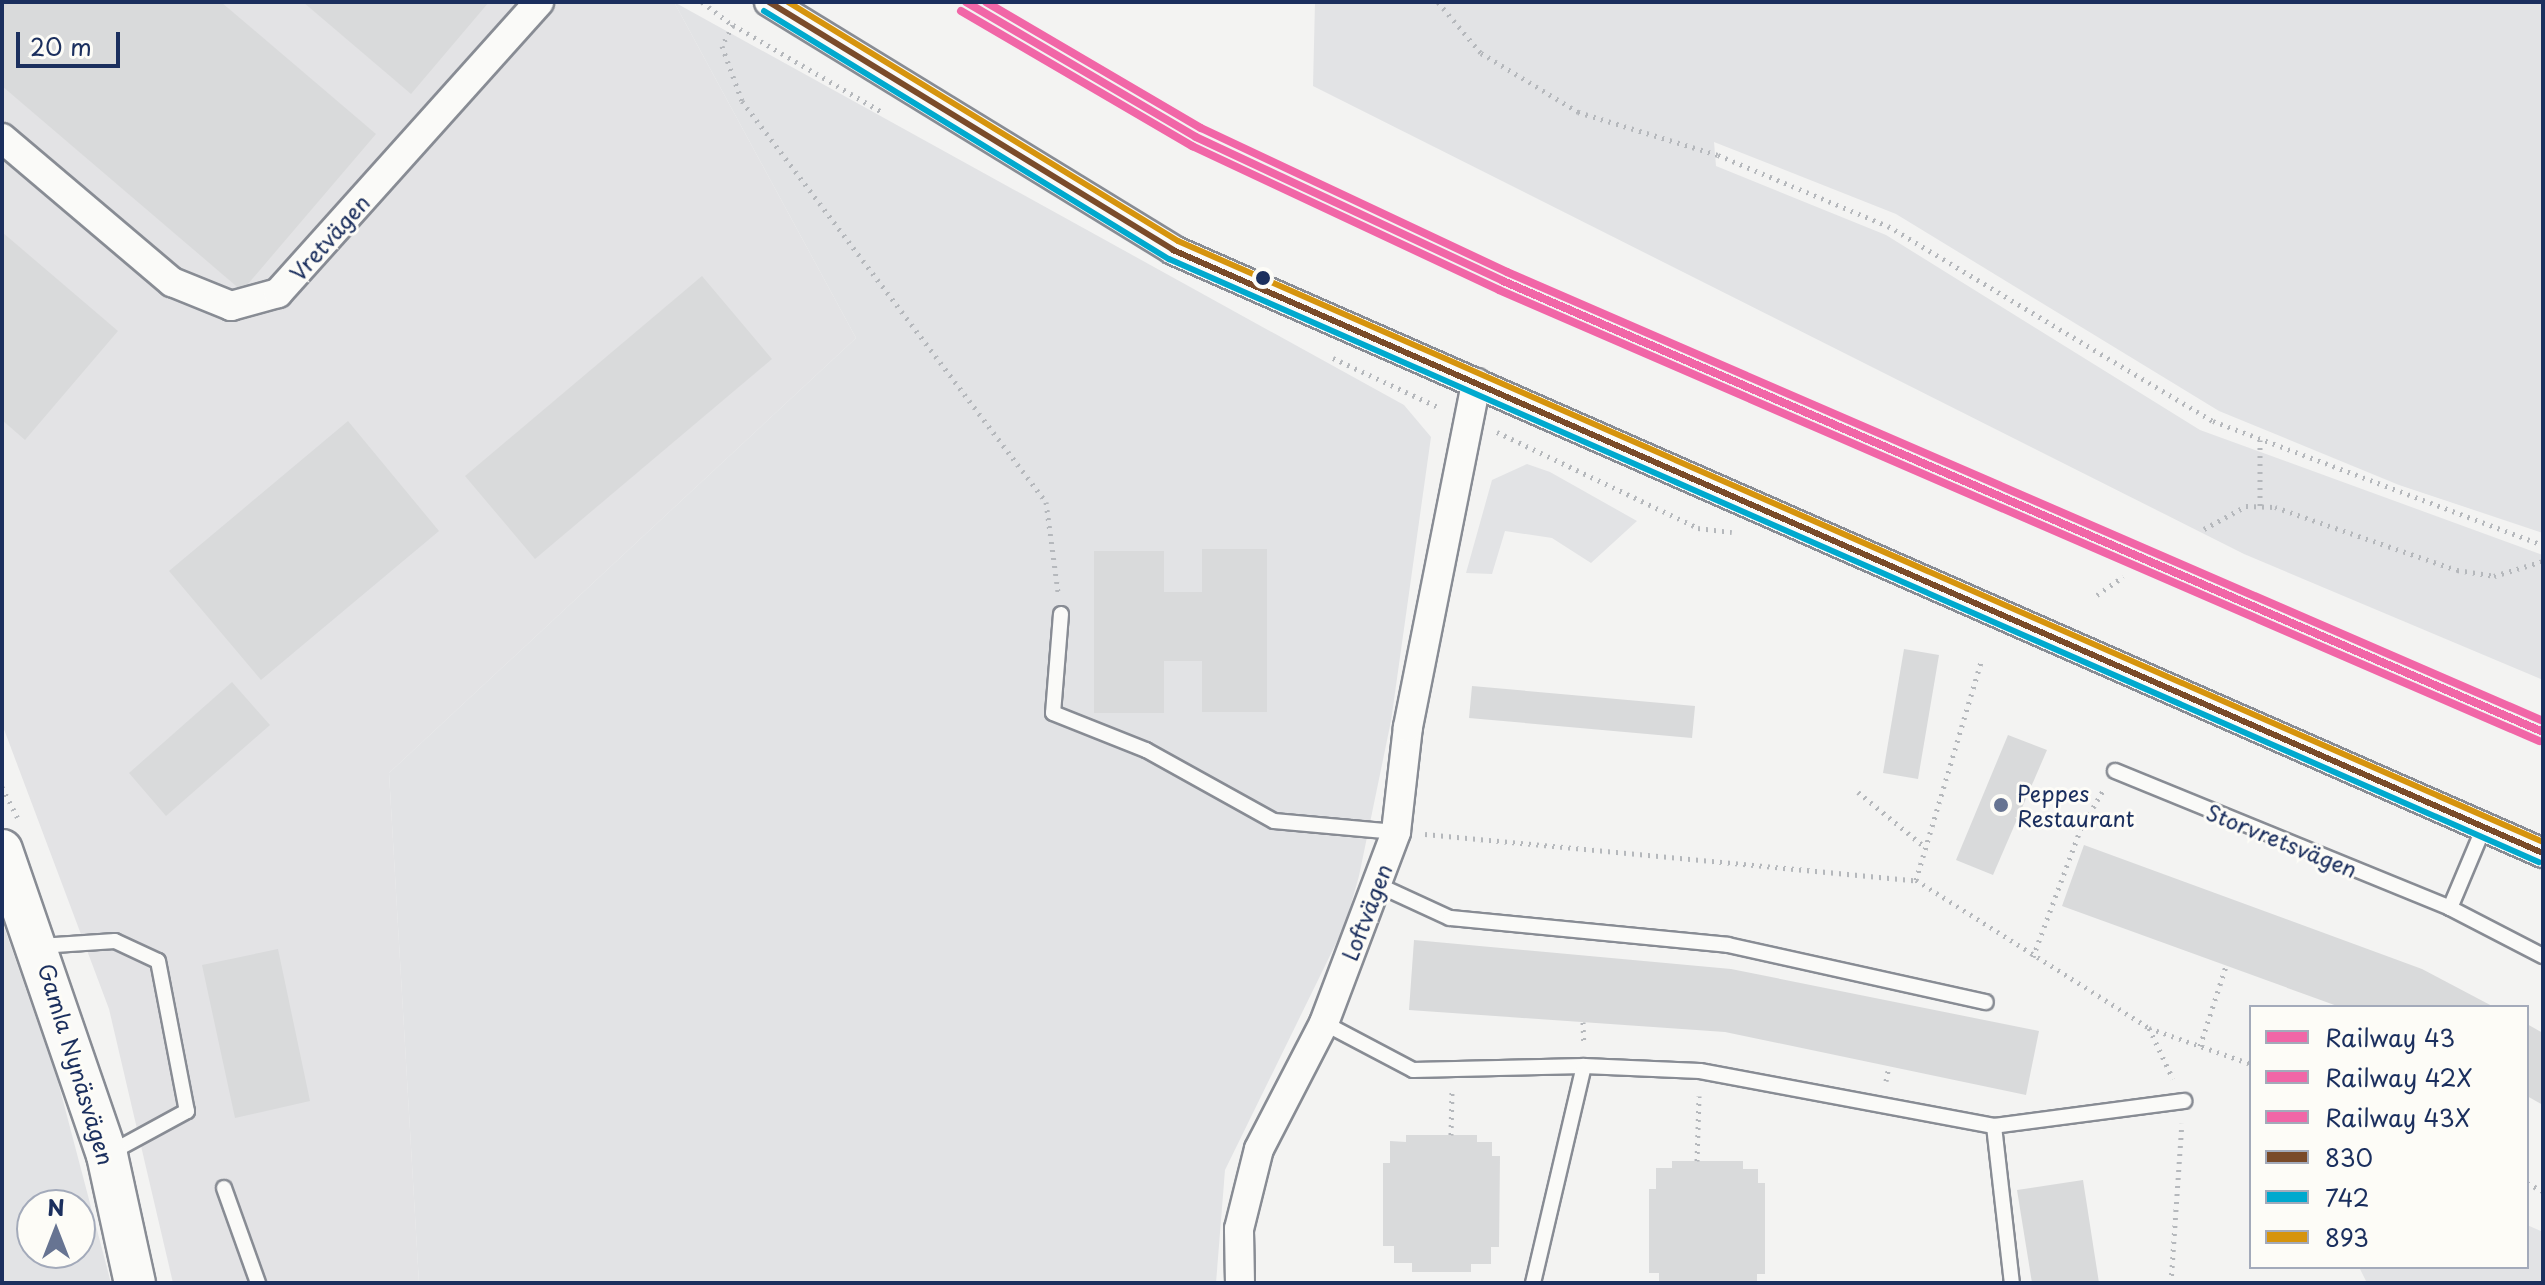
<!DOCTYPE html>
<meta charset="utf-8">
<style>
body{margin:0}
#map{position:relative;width:2545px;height:1285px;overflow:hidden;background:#f3f3f2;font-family:"Playpen Sans",sans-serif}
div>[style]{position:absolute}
.built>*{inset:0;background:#e3e3e5}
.green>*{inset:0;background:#e2e3e5}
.building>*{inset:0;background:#d9dadb}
.path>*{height:5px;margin-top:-2.5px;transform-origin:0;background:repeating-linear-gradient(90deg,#b5b8bc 0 2px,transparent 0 8px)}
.roads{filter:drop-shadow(2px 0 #888c94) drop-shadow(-2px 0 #888c94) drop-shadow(0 2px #888c94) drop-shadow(0 -2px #888c94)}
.lane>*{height:14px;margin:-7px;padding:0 7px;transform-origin:7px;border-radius:7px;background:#fafaf8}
.street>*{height:28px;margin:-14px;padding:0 14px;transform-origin:14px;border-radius:14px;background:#fafaf8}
.secondary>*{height:40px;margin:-20px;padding:0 20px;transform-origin:20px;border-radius:20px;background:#fafaf8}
.bus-1>*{height:6px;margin:-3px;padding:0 3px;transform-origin:3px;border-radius:3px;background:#7a4b2a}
.bus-2>*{height:6px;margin:-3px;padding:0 3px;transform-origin:3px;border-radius:3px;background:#00a9ce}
.bus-3>*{height:6px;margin:-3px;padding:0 3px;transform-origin:3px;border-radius:3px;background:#d6940e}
.rail-1>*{height:8px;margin:-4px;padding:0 4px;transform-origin:4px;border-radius:4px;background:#f166a7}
.rail-2>*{height:8px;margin:-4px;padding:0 4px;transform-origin:4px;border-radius:4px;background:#f166a7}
.rail-3>*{height:8px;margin:-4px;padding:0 4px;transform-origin:4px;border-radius:4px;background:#f166a7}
.dots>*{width:22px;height:22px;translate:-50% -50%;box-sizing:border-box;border:4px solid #fdfcf7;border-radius:50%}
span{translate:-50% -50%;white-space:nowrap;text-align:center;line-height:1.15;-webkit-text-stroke:6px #fdfcf7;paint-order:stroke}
.street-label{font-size:22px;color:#1b2f5e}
.poi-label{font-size:22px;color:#1b2f5e}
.left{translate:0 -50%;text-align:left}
.frame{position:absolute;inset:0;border:4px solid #1b2f5e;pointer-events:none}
.legend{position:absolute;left:2249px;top:1005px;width:280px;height:264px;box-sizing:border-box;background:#fdfcf7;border:2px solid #a3aaba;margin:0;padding:10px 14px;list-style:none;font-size:24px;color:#1b2f5e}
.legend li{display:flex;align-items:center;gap:16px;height:40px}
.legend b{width:40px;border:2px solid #a3aaba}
.north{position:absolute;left:16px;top:1189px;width:80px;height:80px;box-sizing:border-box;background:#fdfcf7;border:2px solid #a3aaba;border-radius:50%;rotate:0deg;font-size:22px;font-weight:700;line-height:32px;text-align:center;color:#1b2f5e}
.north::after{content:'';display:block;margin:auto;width:28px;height:36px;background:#677492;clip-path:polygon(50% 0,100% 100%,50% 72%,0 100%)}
.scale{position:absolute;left:16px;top:32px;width:104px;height:36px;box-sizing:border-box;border:4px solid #1b2f5e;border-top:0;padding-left:10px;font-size:24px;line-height:28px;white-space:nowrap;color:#1b2f5e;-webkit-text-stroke:6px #fdfcf7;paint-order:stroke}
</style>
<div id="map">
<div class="built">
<div style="clip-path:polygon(2px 2px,674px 2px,856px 338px,389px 773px,419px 1283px,173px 1283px,109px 1009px,2px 724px)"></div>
</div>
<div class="green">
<div style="clip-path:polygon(674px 2px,1404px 405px,1431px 437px,1391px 721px,1359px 876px,1345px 925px,1225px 1170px,1216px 1283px,419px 1283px,389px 773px,856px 338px)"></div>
<div style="clip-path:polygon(1315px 2px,2543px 2px,2543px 533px,2399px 485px,2219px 411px,1896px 214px,1714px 142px,1716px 166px,1886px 235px,2200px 430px,2543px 555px,2543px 680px,2244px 554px,1313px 86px)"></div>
<div style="clip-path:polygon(1527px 464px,1550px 472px,1637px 521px,1591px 563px,1552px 538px,1505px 531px,1492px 574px,1466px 573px,1492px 480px)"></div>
<div style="clip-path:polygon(evenodd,2px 921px,57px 1078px,111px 1283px,2px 1283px,2px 921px,32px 1205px,80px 1205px,80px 1253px,32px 1253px,32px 1205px)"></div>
<div style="clip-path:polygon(2527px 1225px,2543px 1232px,2541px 1283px,2367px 1283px,2359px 1267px,2527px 1267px)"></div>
</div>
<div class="building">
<div style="clip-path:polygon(2px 2px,221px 2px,376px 134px,242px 291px,2px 86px)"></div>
<div style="clip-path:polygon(303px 2px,489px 2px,411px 94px)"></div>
<div style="clip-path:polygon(2px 232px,118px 331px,25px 440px,2px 420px)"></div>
<div style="clip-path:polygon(702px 276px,772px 359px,535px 559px,465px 476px)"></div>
<div style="clip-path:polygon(348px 421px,439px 531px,261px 680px,169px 571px)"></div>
<div style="clip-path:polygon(1202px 549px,1267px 549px,1267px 712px,1202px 712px,1202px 661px,1164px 661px,1164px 713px,1094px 713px,1094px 551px,1164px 551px,1164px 592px,1202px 592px)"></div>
<div style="clip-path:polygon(1904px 649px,1939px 655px,1918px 779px,1883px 773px)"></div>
<div style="clip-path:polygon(232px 682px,270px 725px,166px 816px,129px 773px)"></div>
<div style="clip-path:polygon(1472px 686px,1695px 706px,1692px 738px,1469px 718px)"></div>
<div style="clip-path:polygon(2008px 735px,2047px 750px,1993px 875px,1956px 860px)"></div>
<div style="clip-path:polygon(2084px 845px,2422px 969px,2494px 1007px,2340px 1007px,2062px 906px)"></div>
<div style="clip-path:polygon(1414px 940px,1731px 969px,2039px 1031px,2026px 1095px,1725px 1032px,1409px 1010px)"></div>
<div style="clip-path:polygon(278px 949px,310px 1101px,235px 1118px,202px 965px)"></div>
<div style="clip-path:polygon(2527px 1024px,2543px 1033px,2543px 1105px,2527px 1096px)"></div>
<div style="clip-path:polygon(1406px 1135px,1477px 1135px,1477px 1142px,1492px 1142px,1492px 1156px,1500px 1156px,1499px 1247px,1491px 1247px,1491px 1264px,1471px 1264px,1471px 1272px,1412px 1272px,1412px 1263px,1394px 1263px,1394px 1246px,1383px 1246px,1383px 1163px,1390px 1163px,1390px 1141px,1406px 1142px)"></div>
<div style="clip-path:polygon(1672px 1161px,1743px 1161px,1743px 1169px,1758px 1169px,1758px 1183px,1765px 1183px,1765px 1274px,1757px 1274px,1757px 1283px,1659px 1283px,1659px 1273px,1649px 1273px,1649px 1189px,1656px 1189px,1656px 1168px,1672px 1168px)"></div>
<div style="clip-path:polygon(2083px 1180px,2099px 1283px,2032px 1283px,2017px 1190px)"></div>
</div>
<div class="path">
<div style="left:702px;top:2px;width:39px;rotate:37deg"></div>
<div style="left:733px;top:25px;width:24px;rotate:118deg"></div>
<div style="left:722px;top:46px;width:59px;rotate:70deg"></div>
<div style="left:742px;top:101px;width:503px;rotate:52.83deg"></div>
<div style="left:1046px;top:502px;width:91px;rotate:82.4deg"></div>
<div style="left:1438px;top:2px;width:67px;rotate:49.9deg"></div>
<div style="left:1481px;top:53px;width:114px;rotate:31.3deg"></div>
<div style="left:1578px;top:112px;width:146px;rotate:17.1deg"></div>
<div style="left:1718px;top:155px;width:184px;rotate:22.7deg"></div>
<div style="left:1888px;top:226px;width:379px;rotate:31deg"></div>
<div style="left:2213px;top:421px;width:353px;rotate:20.6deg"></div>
<div style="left:733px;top:25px;width:173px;rotate:30.3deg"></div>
<div style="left:1333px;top:358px;width:118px;rotate:25deg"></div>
<div style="left:1497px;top:432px;width:223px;rotate:25.5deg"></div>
<div style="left:1698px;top:528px;width:34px;rotate:7deg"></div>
<div style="left:2260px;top:440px;width:67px;rotate:90deg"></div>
<div style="left:2204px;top:529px;width:48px;rotate:-28.7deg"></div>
<div style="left:2246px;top:506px;width:29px;rotate:2deg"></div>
<div style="left:2275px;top:507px;width:193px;rotate:19.1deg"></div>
<div style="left:2457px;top:570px;width:37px;rotate:9deg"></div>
<div style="left:2494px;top:576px;width:51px;rotate:-17deg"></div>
<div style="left:2097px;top:595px;width:32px;rotate:-35deg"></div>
<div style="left:2px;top:787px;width:34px;rotate:63deg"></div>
<div style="left:1858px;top:792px;width:87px;rotate:39.4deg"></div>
<div style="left:1425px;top:834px;width:493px;rotate:5.4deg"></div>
<div style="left:1916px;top:880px;width:276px;rotate:32.4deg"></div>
<div style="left:2149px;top:1028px;width:56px;rotate:64.8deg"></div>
<div style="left:1916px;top:880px;width:227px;rotate:-73.4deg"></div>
<div style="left:2033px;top:957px;width:138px;rotate:-69.6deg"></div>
<div style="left:2081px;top:828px;width:45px;rotate:-59.5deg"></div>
<div style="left:1583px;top:1022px;width:23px;rotate:88deg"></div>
<div style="left:2149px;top:1028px;width:108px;rotate:19.4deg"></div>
<div style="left:2200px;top:1046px;width:84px;rotate:-72deg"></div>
<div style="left:1886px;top:1081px;width:15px;rotate:-79deg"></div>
<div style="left:1451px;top:1135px;width:43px;rotate:-88.7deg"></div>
<div style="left:1697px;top:1161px;width:65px;rotate:-88.2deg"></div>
<div style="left:2527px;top:1183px;width:18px;rotate:27deg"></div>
<div style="left:2171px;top:1283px;width:160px;rotate:-86.1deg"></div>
</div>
<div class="roads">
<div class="lane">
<div style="left:1061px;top:614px;width:99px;rotate:94.6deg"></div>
<div style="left:1053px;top:713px;width:100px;rotate:21.7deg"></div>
<div style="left:1146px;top:750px;width:146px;rotate:29deg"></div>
<div style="left:1274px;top:821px;width:122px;rotate:5.2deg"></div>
<div style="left:2115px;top:771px;width:362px;rotate:22.2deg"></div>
<div style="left:2450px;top:908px;width:105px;rotate:27.3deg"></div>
<div style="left:1376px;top:884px;width:81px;rotate:24.7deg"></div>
<div style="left:1450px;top:918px;width:279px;rotate:5.5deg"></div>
<div style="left:1728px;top:945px;width:264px;rotate:12.5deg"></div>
<div style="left:2450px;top:908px;width:88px;rotate:-67.2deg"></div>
<div style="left:40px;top:946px;width:75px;rotate:-3.8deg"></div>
<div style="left:115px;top:941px;width:47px;rotate:24.9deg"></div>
<div style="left:158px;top:961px;width:153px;rotate:79.1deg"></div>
<div style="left:187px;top:1111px;width:88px;rotate:151.4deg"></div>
<div style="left:1324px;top:1023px;width:101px;rotate:27.8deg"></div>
<div style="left:1413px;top:1070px;width:171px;rotate:-1.3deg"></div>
<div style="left:1994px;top:1126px;width:192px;rotate:-7.5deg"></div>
<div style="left:224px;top:1188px;width:101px;rotate:70.3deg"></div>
<div style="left:1533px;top:1283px;width:223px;rotate:-76.8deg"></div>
<div style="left:1584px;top:1066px;width:116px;rotate:2.5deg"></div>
<div style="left:1700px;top:1071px;width:299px;rotate:10.6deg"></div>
<div style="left:1994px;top:1126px;width:158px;rotate:83.5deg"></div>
</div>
<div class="street">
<div style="left:769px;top:2px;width:474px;rotate:31.5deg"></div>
<div style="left:1173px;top:250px;width:1497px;rotate:23.76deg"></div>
<div style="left:2px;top:138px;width:223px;rotate:40.3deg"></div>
<div style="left:172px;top:282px;width:64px;rotate:22.1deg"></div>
<div style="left:231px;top:306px;width:49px;rotate:-15.5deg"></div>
<div style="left:278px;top:293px;width:391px;rotate:-48.1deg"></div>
<div style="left:1240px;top:1283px;width:54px;rotate:-91.1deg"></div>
<div style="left:1239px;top:1229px;width:82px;rotate:-76deg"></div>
<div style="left:1259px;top:1149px;width:142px;rotate:-62.7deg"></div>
<div style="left:1324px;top:1023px;width:204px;rotate:-69.3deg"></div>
<div style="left:1396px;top:832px;width:106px;rotate:-83.5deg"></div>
<div style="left:1408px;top:727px;width:351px;rotate:-78.8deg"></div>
</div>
<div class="secondary">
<div style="left:2px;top:850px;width:323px;rotate:71deg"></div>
<div style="left:107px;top:1155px;width:131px;rotate:77.7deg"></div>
</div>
</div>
<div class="bus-1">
<div style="left:769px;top:2px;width:474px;rotate:31.5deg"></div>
<div style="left:1173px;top:250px;width:1497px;rotate:23.76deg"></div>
</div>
<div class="bus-2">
<div style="left:764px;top:11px;width:475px;rotate:31.5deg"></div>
<div style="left:1169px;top:259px;width:1497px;rotate:23.76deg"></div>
</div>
<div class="bus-3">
<div style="left:788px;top:2px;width:457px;rotate:31.5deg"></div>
<div style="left:1178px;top:241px;width:1491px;rotate:23.76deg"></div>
</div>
<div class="rail-1">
<div style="left:966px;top:2px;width:267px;rotate:30.4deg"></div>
<div style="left:1196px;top:137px;width:339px;rotate:25.1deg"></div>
<div style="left:1503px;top:281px;width:1134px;rotate:23.44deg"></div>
</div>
<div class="rail-2">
<div style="left:961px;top:11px;width:268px;rotate:30.3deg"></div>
<div style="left:1192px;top:146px;width:339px;rotate:25.1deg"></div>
<div style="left:1499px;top:290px;width:1134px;rotate:23.44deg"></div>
</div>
<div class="rail-3">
<div style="left:986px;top:2px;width:249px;rotate:30.4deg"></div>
<div style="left:1201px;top:128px;width:338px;rotate:25.2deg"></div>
<div style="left:1507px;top:272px;width:1129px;rotate:23.43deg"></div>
</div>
<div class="dots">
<div style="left:1263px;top:278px;background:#1b2f5e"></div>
<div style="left:2001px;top:805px;background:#677492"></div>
</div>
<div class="street-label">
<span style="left:329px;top:237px;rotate:-48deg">Vretvägen</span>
<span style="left:2282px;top:840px;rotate:22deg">Storvretsvägen</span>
<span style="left:1366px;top:912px;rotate:-69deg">Loftvägen</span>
<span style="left:77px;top:1064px;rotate:73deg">Gamla Nynäsvägen</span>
</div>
<div class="poi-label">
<span class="left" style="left:2017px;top:805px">Peppes<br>Restaurant</span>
</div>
<div class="frame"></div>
<ul class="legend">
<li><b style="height:10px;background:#f166a7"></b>Railway 43</li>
<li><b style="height:10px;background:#f166a7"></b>Railway 42X</li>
<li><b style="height:10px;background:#f166a7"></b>Railway 43X</li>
<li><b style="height:10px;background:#7a4b2a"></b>830</li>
<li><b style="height:10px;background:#00a9ce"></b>742</li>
<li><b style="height:10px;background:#d6940e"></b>893</li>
</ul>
<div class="north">N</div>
<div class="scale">20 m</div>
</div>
